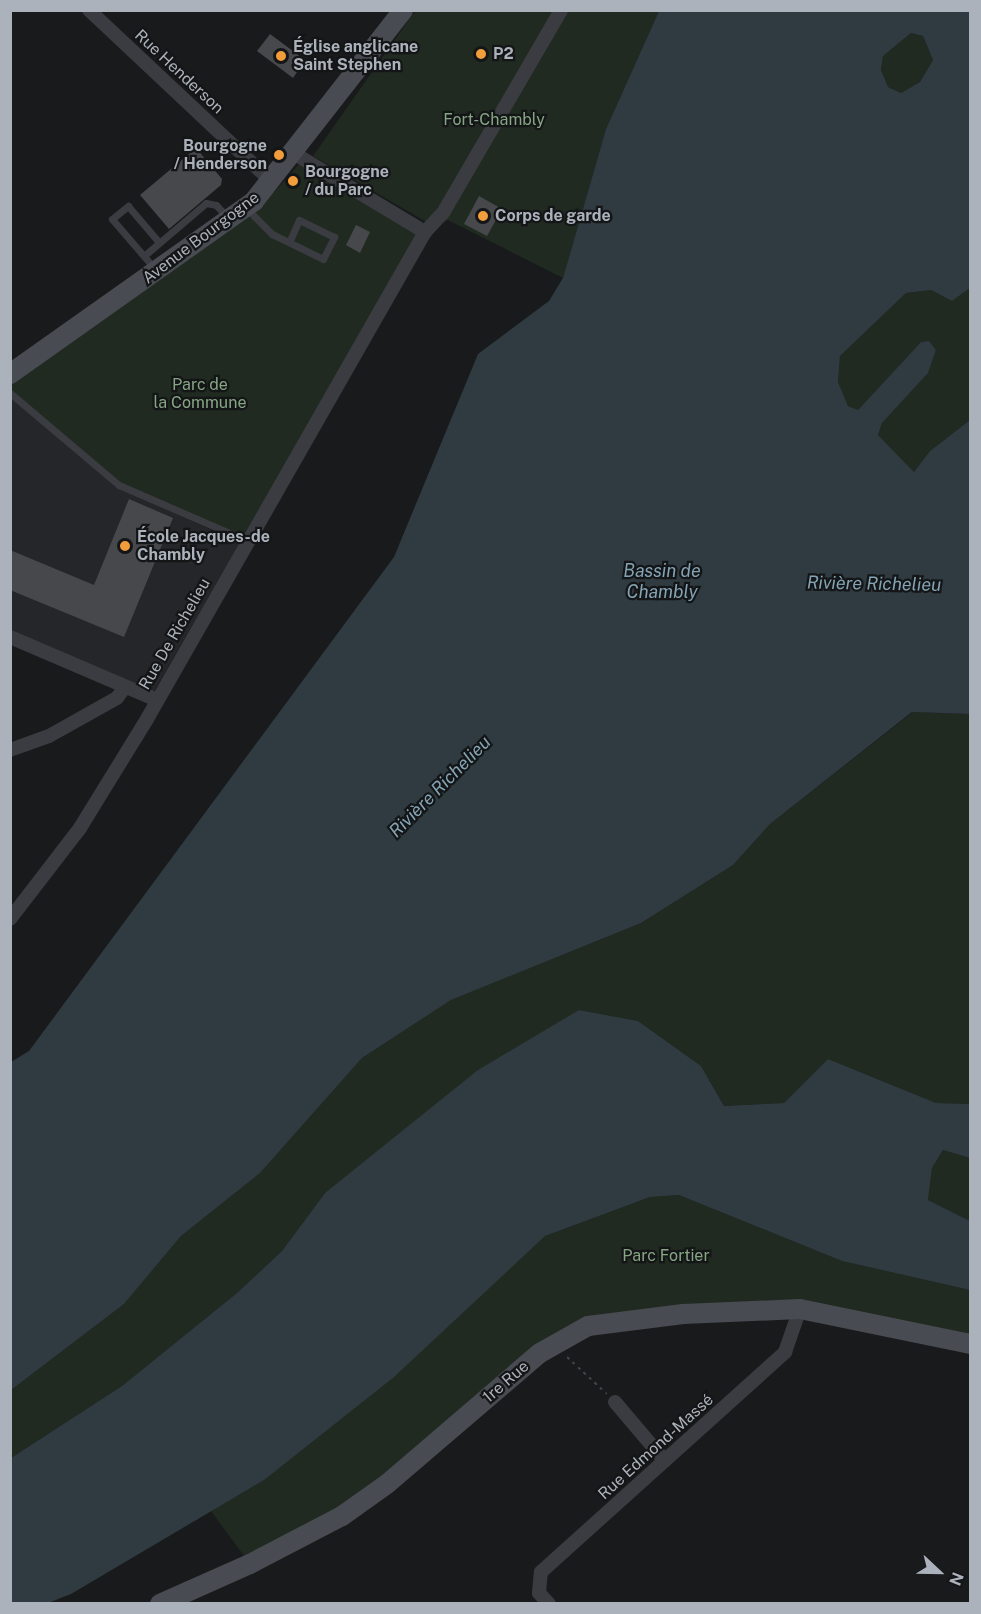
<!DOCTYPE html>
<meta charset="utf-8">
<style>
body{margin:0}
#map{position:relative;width:981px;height:1614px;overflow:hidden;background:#191a1c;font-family:"Public Sans",sans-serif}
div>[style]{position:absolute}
.built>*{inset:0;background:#252629}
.green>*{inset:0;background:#212a21}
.water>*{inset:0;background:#2f3b40}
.building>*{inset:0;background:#46484c}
.path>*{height:2px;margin-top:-1px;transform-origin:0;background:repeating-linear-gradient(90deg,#404348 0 3px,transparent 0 7.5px)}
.lane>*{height:7px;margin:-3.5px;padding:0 3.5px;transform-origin:3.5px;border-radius:3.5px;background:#3a3c41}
.street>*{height:14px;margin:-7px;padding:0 7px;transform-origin:7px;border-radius:7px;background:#3a3c41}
.secondary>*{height:20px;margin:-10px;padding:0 10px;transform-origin:10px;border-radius:10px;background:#484b51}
.dots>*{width:16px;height:16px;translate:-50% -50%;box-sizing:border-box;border:3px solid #141517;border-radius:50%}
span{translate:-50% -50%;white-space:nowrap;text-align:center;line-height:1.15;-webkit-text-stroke:4.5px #141517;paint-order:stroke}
.poi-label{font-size:16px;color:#acb2bb;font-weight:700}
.left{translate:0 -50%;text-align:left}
.right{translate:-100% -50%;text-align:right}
.street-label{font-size:16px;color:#acb2bb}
.park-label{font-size:16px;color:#86a683}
.water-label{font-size:18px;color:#84a4b5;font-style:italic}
.frame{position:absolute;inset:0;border:12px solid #acb2bb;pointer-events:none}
.north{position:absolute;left:909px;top:1542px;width:60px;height:60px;-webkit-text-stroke:4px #141517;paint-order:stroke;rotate:112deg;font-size:16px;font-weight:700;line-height:24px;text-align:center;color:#acb2bb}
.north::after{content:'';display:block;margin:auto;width:21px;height:27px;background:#acb2bb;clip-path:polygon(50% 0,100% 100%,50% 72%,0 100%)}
</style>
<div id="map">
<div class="built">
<div style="clip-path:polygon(10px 397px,115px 486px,240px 543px,150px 698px,11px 637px)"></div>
</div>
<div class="green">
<div style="clip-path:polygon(415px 11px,659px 11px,606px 129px,563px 278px,448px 220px,435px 227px,313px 156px)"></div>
<div style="clip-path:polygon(911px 33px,923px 36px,933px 60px,920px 82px,901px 93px,888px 87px,881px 70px,883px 56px)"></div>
<div style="clip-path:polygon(304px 159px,423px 226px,248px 541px,119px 485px,11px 393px,11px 385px,256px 212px)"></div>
<div style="clip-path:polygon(970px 288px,970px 420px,930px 451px,914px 472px,878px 435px,882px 423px,928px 373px,936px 350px,929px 341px,921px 342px,858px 410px,848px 406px,838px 382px,840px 356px,906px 293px,931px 290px,952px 301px)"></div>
<div style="clip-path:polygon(913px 712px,970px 714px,970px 1104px,936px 1103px,828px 1059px,784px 1103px,724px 1106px,701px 1066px,638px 1021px,579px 1010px,325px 1193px,282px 1251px,237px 1293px,122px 1386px,11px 1458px,11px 1390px,124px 1304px,181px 1236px,260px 1173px,362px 1058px,451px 1000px,641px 923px,733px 865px,770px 824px)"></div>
<div style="clip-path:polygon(943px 1150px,970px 1158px,970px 1221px,928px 1200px,932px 1168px)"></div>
<div style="clip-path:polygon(679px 1195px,842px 1261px,970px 1290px,970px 1342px,819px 1312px,588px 1326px,387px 1484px,250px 1564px,211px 1511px,264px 1480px,545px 1236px,650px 1197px)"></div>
</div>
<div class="water">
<div style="clip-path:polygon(evenodd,659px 11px,970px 11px,970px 288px,952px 301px,931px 290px,906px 293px,840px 356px,838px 382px,848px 406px,858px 410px,921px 342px,929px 341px,936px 350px,928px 373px,882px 423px,878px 435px,914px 472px,930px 451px,970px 420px,970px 714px,912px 712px,770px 824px,733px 865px,641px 923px,451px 1000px,362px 1058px,260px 1173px,181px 1236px,124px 1304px,11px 1390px,11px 1062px,29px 1051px,394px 557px,478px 354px,549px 301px,563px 278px,606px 129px,659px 11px,911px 33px,923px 36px,933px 60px,920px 82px,901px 93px,888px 87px,881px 70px,883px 56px,911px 33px)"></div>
<div style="clip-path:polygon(579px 1010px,638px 1021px,701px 1066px,724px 1106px,784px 1103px,828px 1059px,936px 1103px,970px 1104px,970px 1158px,943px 1150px,932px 1168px,928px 1200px,970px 1221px,970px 1290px,842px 1261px,679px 1195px,650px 1197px,545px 1236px,394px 1377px,264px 1480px,71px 1594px,48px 1603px,11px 1603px,11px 1458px,122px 1386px,237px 1293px,282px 1251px,325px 1193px,478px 1070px)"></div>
</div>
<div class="building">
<div style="clip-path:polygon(270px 34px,305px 60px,293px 78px,257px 51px)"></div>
<div style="clip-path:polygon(196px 148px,222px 179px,221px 185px,169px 229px,140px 195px)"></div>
<div style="clip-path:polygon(479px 196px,502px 209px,487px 236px,464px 224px)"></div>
<div style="clip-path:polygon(356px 225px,370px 232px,360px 253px,346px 245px)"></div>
<div style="clip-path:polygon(129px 499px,173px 518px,124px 637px,10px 590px,10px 550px,94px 585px)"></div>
</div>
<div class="path">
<div style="left:567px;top:1357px;width:54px;rotate:42.8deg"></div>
</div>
<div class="lane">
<div style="left:246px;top:208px;width:37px;rotate:45deg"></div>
<div style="left:272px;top:234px;width:57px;rotate:26.1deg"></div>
<div style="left:323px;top:259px;width:25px;rotate:-63deg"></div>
<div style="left:334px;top:237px;width:39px;rotate:-154deg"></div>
<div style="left:299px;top:220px;width:24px;rotate:114deg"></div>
<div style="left:145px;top:255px;width:80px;rotate:-40.4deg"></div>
<div style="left:206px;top:203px;width:10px;rotate:11deg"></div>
<div style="left:216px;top:205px;width:18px;rotate:47deg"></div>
<div style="left:155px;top:269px;width:66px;rotate:-130.7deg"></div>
<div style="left:112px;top:219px;width:21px;rotate:-39deg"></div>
<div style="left:128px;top:206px;width:45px;rotate:49.5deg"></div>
<div style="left:10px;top:393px;width:143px;rotate:40.2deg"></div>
<div style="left:119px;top:485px;width:141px;rotate:23.5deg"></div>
</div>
<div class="street">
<div style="left:89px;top:10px;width:251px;rotate:43.2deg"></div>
<div style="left:295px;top:154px;width:152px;rotate:31deg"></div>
<div style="left:10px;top:637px;width:160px;rotate:23.2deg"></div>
<div style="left:10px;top:750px;width:41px;rotate:-19.7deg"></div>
<div style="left:49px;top:736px;width:78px;rotate:-29.2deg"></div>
<div style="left:117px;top:698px;width:14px;rotate:-54deg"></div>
<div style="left:10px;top:919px;width:115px;rotate:-52.4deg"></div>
<div style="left:80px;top:828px;width:128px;rotate:-58.4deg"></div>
<div style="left:147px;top:719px;width:561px;rotate:-60.28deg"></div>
<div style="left:425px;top:232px;width:26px;rotate:-47deg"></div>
<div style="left:443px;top:213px;width:235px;rotate:-59.8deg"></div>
<div style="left:615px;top:1402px;width:77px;rotate:49.7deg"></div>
<div style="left:549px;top:1604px;width:15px;rotate:-132deg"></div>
<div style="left:539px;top:1593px;width:21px;rotate:-85deg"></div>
<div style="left:541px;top:1572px;width:329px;rotate:-42deg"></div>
<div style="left:785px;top:1352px;width:46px;rotate:-70.8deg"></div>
</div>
<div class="secondary">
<div style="left:10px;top:374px;width:299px;rotate:-35.3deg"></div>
<div style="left:254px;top:201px;width:242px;rotate:-52deg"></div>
<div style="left:160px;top:1604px;width:98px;rotate:-24deg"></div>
<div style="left:250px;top:1564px;width:104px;rotate:-27.6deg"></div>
<div style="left:342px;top:1516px;width:55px;rotate:-35.4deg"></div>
<div style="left:387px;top:1484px;width:201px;rotate:-40.6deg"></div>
<div style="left:540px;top:1353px;width:55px;rotate:-29.4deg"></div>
<div style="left:588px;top:1326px;width:96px;rotate:-7.2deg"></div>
<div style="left:683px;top:1314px;width:117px;rotate:-2.4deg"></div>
<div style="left:800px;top:1309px;width:174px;rotate:11.6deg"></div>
</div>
<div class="dots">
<div style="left:481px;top:54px;background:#f19d3c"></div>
<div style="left:281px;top:56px;background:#f19d3c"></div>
<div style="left:279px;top:155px;background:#f19d3c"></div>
<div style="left:293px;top:181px;background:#f19d3c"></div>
<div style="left:483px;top:216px;background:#f19d3c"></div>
<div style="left:125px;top:546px;background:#f19d3c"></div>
</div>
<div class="poi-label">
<span class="left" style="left:293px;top:56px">Église anglicane<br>Saint Stephen</span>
<span class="left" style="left:493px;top:54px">P2</span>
<span class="right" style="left:267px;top:155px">Bourgogne<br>/ Henderson</span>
<span class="left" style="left:305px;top:181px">Bourgogne<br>/ du Parc</span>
<span class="left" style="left:495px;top:216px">Corps de garde</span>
<span class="left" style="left:137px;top:546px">École Jacques-de<br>Chambly</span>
</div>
<div class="street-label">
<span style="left:179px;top:72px;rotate:43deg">Rue Henderson</span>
<span style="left:201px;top:238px;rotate:-37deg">Avenue Bourgogne</span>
<span style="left:175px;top:634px;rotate:-60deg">Rue De Richelieu</span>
<span style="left:506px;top:1382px;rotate:-41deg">1re Rue</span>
<span style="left:656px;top:1447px;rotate:-42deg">Rue Edmond-Massé</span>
</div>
<div class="park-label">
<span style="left:494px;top:120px">Fort-Chambly</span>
<span style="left:200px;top:394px">Parc de<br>la Commune</span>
<span style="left:666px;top:1256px">Parc Fortier</span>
</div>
<div class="water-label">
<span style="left:662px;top:582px">Bassin de<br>Chambly</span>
<span style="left:874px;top:584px;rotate:1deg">Rivière Richelieu</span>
<span style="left:440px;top:787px;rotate:-45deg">Rivière Richelieu</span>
</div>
<div class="frame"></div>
<div class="north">N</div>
</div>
